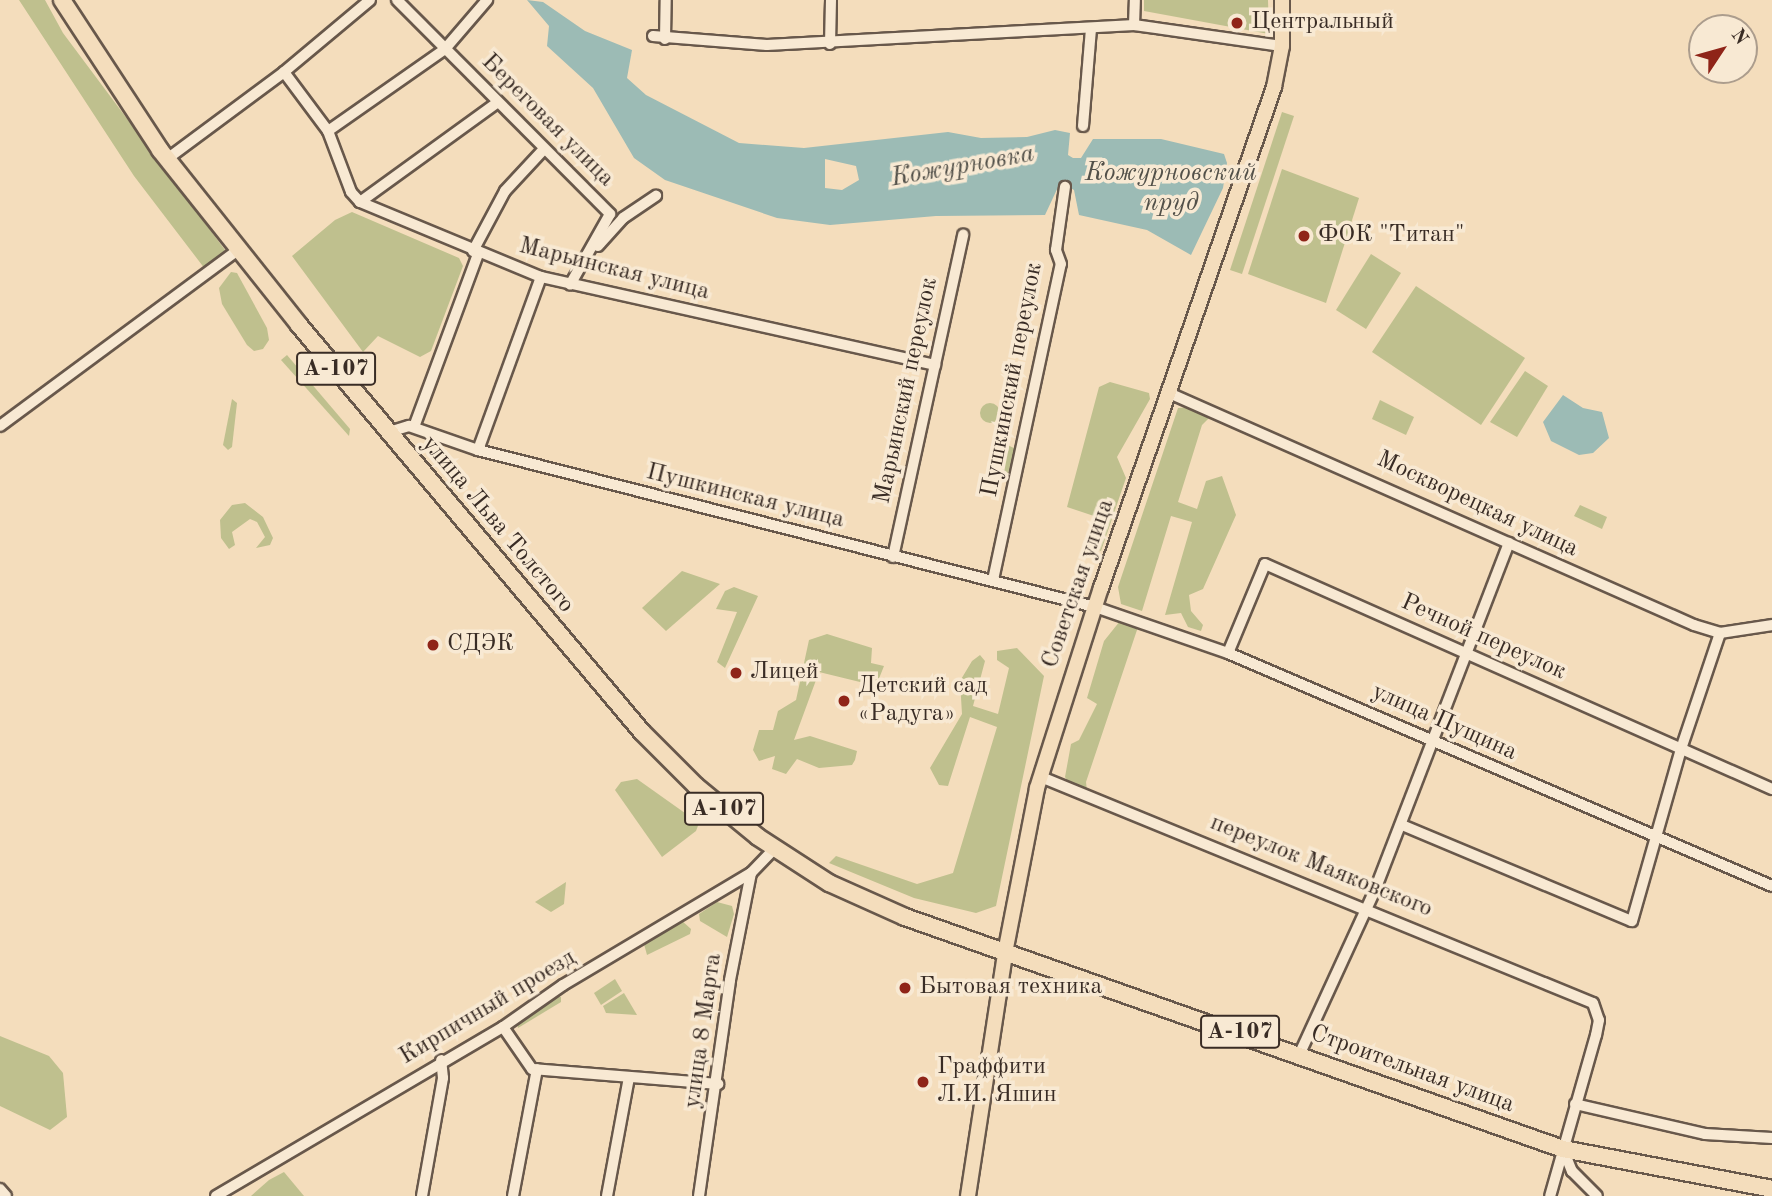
<!DOCTYPE html>
<meta charset="utf-8">
<style>
body{margin:0}
#map{position:relative;width:1772px;height:1196px;overflow:hidden;background:#f4ddbc;font-family:"Old Standard TT",serif}
div>[style]{position:absolute}
.green>*{inset:0;background:#bfc08e}
.round{border-radius:50%}
.water>*{inset:0;background:#9cbbb5}
.roads{filter:drop-shadow(2px 0 #68584b) drop-shadow(-2px 0 #68584b) drop-shadow(0 2px #68584b) drop-shadow(0 -2px #68584b)}
.minor>*{height:10px;margin:-5px;padding:0 5px;transform-origin:5px;border-radius:5px;background:#f8e9d3}
.major>*{height:14px;margin:-7px;padding:0 7px;transform-origin:7px;border-radius:7px;background:#f4ddbc}
.highway>*{height:16px;margin:-8px;padding:0 8px;transform-origin:8px;border-radius:8px;background:#f4ddbc}
.dots>*{width:19px;height:19px;translate:-50% -50%;box-sizing:border-box;border:4px solid #f8e9d3;border-radius:50%}
span{translate:-50% -50%;white-space:nowrap;text-align:center;line-height:1.15;-webkit-text-stroke:7px #f8e9d3;paint-order:stroke}
.shield-label span{padding:2px 5px;background:#f8e9d3;border:2px solid;border-radius:5px;-webkit-text-stroke-width:0}
.shield-label{font-size:23px;color:#392c25;font-weight:700}
.poi-label{font-size:24px;color:#392c25}
.left{translate:0 -50%;text-align:left}
.street-label{font-size:24px;color:#392c25}
.water-label{font-size:26px;color:#525049;font-style:italic}
.north{position:absolute;left:1688px;top:14px;width:70px;height:70px;box-sizing:border-box;background:#f8e9d3;border:2px solid #ac9d8d;border-radius:50%;rotate:54deg;font-size:19px;font-weight:700;line-height:28px;text-align:center;color:#392c25}
.north::after{content:'';display:block;margin:auto;width:24px;height:32px;background:#8f2418;clip-path:polygon(50% 0,100% 100%,50% 72%,0 100%)}
</style>
<div id="map">
<div class="green">
<div style="clip-path:polygon(19px 0,45px 0,63px 33px,225px 250px,205px 269px,134px 176px)"></div>
<div style="clip-path:polygon(1144px 0,1268px 0,1269px 34px,1144px 11px)"></div>
<div style="clip-path:polygon(1282px 112px,1294px 116px,1242px 274px,1230px 270px)"></div>
<div style="clip-path:polygon(1282px 169px,1359px 198px,1326px 303px,1248px 274px)"></div>
<div style="clip-path:polygon(352px 212px,459px 258px,463px 266px,431px 351px,420px 357px,378px 336px,363px 352px,292px 256px,335px 220px)"></div>
<div style="clip-path:polygon(1371px 254px,1401px 273px,1366px 329px,1336px 310px)"></div>
<div style="clip-path:polygon(231px 272px,237px 273px,267px 328px,269px 340px,263px 349px,254px 351px,247px 345px,222px 304px,219px 288px)"></div>
<div style="clip-path:polygon(1416px 286px,1525px 358px,1481px 425px,1372px 352px)"></div>
<div style="clip-path:polygon(287px 355px,350px 429px,349px 436px,281px 360px)"></div>
<div style="clip-path:polygon(1525px 371px,1548px 386px,1517px 437px,1490px 422px)"></div>
<div style="clip-path:polygon(1110px 382px,1149px 393px,1150px 399px,1117px 457px,1126px 478px,1101px 551px,1089px 546px,1094px 516px,1067px 507px,1099px 387px)"></div>
<div style="clip-path:polygon(232px 399px,237px 403px,232px 447px,228px 450px,223px 445px)"></div>
<div style="clip-path:polygon(1380px 400px,1414px 417px,1406px 435px,1372px 419px)"></div>
<div class="round" style="left:980px;top:403px;width:20px;height:20px"></div>
<div style="clip-path:polygon(1193px 407px,1209px 418px,1202px 425px,1178px 502px,1197px 509px,1206px 481px,1222px 476px,1236px 515px,1203px 589px,1189px 595px,1191px 611px,1203px 625px,1201px 631px,1188px 627px,1181px 613px,1165px 615px,1192px 522px,1171px 516px,1142px 611px,1121px 604px,1118px 587px,1178px 408px)"></div>
<div style="clip-path:polygon(1001px 442px,1016px 449px,1006px 480px,994px 477px,991px 471px)"></div>
<div style="clip-path:polygon(245px 503px,263px 517px,273px 538px,270px 545px,256px 548px,265px 537px,257px 522px,250px 519px,232px 532px,235px 545px,229px 549px,221px 538px,220px 520px,232px 505px)"></div>
<div style="clip-path:polygon(1580px 505px,1607px 517px,1602px 529px,1574px 516px)"></div>
<div style="clip-path:polygon(682px 571px,720px 584px,666px 631px,642px 608px)"></div>
<div style="clip-path:polygon(734px 587px,758px 596px,725px 668px,717px 662px,737px 612px,716px 609px,725px 591px)"></div>
<div style="clip-path:polygon(1120px 621px,1138px 627px,1086px 782px,1087px 791px,1073px 790px,1065px 777px,1071px 744px,1079px 740px,1097px 704px,1087px 698px,1104px 641px)"></div>
<div style="clip-path:polygon(827px 634px,872px 648px,871px 663px,884px 666px,878px 681px,860px 682px,819px 672px,794px 740px,810px 736px,857px 751px,855px 760px,852px 765px,819px 768px,797px 759px,786px 774px,772px 769px,775px 756px,759px 761px,753px 750px,759px 730px,773px 730px,778px 711px,796px 700px,809px 640px)"></div>
<div style="clip-path:polygon(1017px 648px,1044px 676px,996px 906px,976px 913px,914px 898px,829px 863px,836px 856px,917px 884px,953px 873px,997px 727px,970px 717px,948px 786px,939px 785px,930px 768px,962px 714px,960px 681px,972px 661px,980px 655px,985px 661px,973px 706px,998px 714px,1009px 668px,997px 660px,997px 651px)"></div>
<div style="clip-path:polygon(637px 779px,699px 823px,696px 831px,662px 857px,615px 790px,621px 782px)"></div>
<div style="clip-path:polygon(566px 882px,564px 904px,551px 912px,535px 902px)"></div>
<div style="clip-path:polygon(717px 902px,732px 906px,734px 914px,727px 937px,700px 921px,699px 914px)"></div>
<div style="clip-path:polygon(681px 920px,691px 929px,690px 934px,647px 955px,644px 944px)"></div>
<div style="clip-path:polygon(615px 979px,622px 991px,601px 1005px,594px 993px)"></div>
<div style="clip-path:polygon(624px 993px,637px 1015px,606px 1013px,603px 1006px)"></div>
<div style="clip-path:polygon(555px 997px,561px 997px,561px 1002px,518px 1028px,517px 1023px)"></div>
<div style="clip-path:polygon(0 1036px,49px 1056px,63px 1073px,67px 1117px,50px 1130px,0 1106px)"></div>
<div style="clip-path:polygon(284px 1172px,304px 1196px,251px 1196px,269px 1180px)"></div>
</div>
<div class="water">
<div style="clip-path:polygon(evenodd,527px 0,543px 2px,585px 31px,632px 50px,627px 78px,646px 95px,739px 143px,804px 148px,948px 132px,981px 138px,1027px 137px,1055px 130px,1070px 133px,1068px 155px,1073px 158px,1081px 158px,1093px 139px,1161px 139px,1224px 154px,1227px 163px,1223px 188px,1191px 255px,1147px 230px,1079px 215px,1074px 190px,1066px 185px,1059px 185px,1045px 215px,936px 216px,830px 225px,777px 218px,665px 180px,634px 158px,593px 88px,547px 46px,549px 26px,527px 0,825px 159px,856px 166px,859px 180px,842px 190px,825px 188px,825px 159px)"></div>
<div style="clip-path:polygon(1563px 395px,1583px 408px,1602px 412px,1609px 438px,1593px 453px,1579px 455px,1551px 441px,1543px 422px)"></div>
</div>
<div class="roads">
<div class="minor">
<div style="left:397px;top:0;width:302px;rotate:45.1deg"></div>
<div style="left:610px;top:214px;width:81px;rotate:119.4deg"></div>
<div style="left:1134px;top:25px;width:25px;rotate:-88deg"></div>
<div style="left:653px;top:36px;width:114px;rotate:4.5deg"></div>
<div style="left:767px;top:45px;width:368px;rotate:-3.1deg"></div>
<div style="left:1134px;top:25px;width:149px;rotate:8.1deg"></div>
<div style="left:665px;top:39px;width:39px;rotate:-89deg"></div>
<div style="left:830px;top:44px;width:44px;rotate:-88.7deg"></div>
<div style="left:284px;top:72px;width:74px;rotate:53.3deg"></div>
<div style="left:328px;top:131px;width:65px;rotate:69.3deg"></div>
<div style="left:351px;top:192px;width:13px;rotate:48deg"></div>
<div style="left:360px;top:202px;width:196px;rotate:22.5deg"></div>
<div style="left:541px;top:277px;width:404px;rotate:12.6deg"></div>
<div style="left:1083px;top:126px;width:97px;rotate:-85.3deg"></div>
<div style="left:328px;top:131px;width:143px;rotate:-35deg"></div>
<div style="left:445px;top:49px;width:65px;rotate:-49.4deg"></div>
<div style="left:167px;top:159px;width:146px;rotate:-36.6deg"></div>
<div style="left:284px;top:72px;width:112px;rotate:-39.9deg"></div>
<div style="left:360px;top:202px;width:170px;rotate:-35.9deg"></div>
<div style="left:598px;top:246px;width:38px;rotate:-48deg"></div>
<div style="left:623px;top:218px;width:40px;rotate:-34deg"></div>
<div style="left:473px;top:251px;width:68px;rotate:-61.9deg"></div>
<div style="left:505px;top:191px;width:57px;rotate:-47.1deg"></div>
<div style="left:1169px;top:393px;width:574px;rotate:23.84deg"></div>
<div style="left:1694px;top:625px;width:27px;rotate:17deg"></div>
<div style="left:1720px;top:633px;width:53px;rotate:-8.7deg"></div>
<div style="left:0;top:426px;width:296px;rotate:-36.5deg"></div>
<div style="left:414px;top:427px;width:184px;rotate:-69.7deg"></div>
<div style="left:389px;top:432px;width:21px;rotate:-17deg"></div>
<div style="left:409px;top:426px;width:73px;rotate:19.2deg"></div>
<div style="left:478px;top:450px;width:637px;rotate:14.28deg"></div>
<div style="left:1095px;top:607px;width:141px;rotate:19.1deg"></div>
<div style="left:1228px;top:653px;width:592px;rotate:23.19deg"></div>
<div style="left:478px;top:450px;width:184px;rotate:-70deg"></div>
<div style="left:893px;top:557px;width:330px;rotate:-77.7deg"></div>
<div style="left:993px;top:580px;width:323px;rotate:-77.9deg"></div>
<div style="left:1061px;top:264px;width:15px;rotate:-110deg"></div>
<div style="left:1056px;top:250px;width:64px;rotate:-81.9deg"></div>
<div style="left:1228px;top:653px;width:96px;rotate:-67.4deg"></div>
<div style="left:1265px;top:564px;width:555px;rotate:23.93deg"></div>
<div style="left:1041px;top:777px;width:596px;rotate:22.27deg"></div>
<div style="left:1593px;top:1003px;width:18px;rotate:71deg"></div>
<div style="left:1599px;top:1020px;width:15px;rotate:101deg"></div>
<div style="left:1596px;top:1035px;width:167px;rotate:105.9deg"></div>
<div style="left:1402px;top:825px;width:249px;rotate:22.7deg"></div>
<div style="left:1632px;top:921px;width:179px;rotate:-74.1deg"></div>
<div style="left:1681px;top:749px;width:122px;rotate:-71.4deg"></div>
<div style="left:503px;top:1027px;width:51px;rotate:55.4deg"></div>
<div style="left:532px;top:1069px;width:187px;rotate:4.6deg"></div>
<div style="left:1300px;top:1053px;width:179px;rotate:-65.3deg"></div>
<div style="left:1375px;top:890px;width:372px;rotate:-68.9deg"></div>
<div style="left:1575px;top:1104px;width:133px;rotate:13deg"></div>
<div style="left:1705px;top:1134px;width:67px;rotate:3.4deg"></div>
<div style="left:1563px;top:1149px;width:24px;rotate:68deg"></div>
<div style="left:1572px;top:1171px;width:35px;rotate:45deg"></div>
<div style="left:0;top:1189px;width:9px;rotate:49deg"></div>
<div style="left:216px;top:1196px;width:333px;rotate:-30.5deg"></div>
<div style="left:503px;top:1027px;width:73px;rotate:-35deg"></div>
<div style="left:563px;top:985px;width:219px;rotate:-30.8deg"></div>
<div style="left:751px;top:873px;width:35px;rotate:-46deg"></div>
<div style="left:422px;top:1196px;width:120px;rotate:-79.9deg"></div>
<div style="left:443px;top:1078px;width:18px;rotate:-96deg"></div>
<div style="left:513px;top:1196px;width:129px;rotate:-79.3deg"></div>
<div style="left:607px;top:1196px;width:121px;rotate:-79.5deg"></div>
<div style="left:699px;top:1196px;width:218px;rotate:-81.8deg"></div>
<div style="left:730px;top:980px;width:109px;rotate:-78.9deg"></div>
</div>
<div class="major">
<div style="left:968px;top:1196px;width:246px;rotate:-81.3deg"></div>
<div style="left:1005px;top:953px;width:168px;rotate:-79deg"></div>
<div style="left:1037px;top:788px;width:210px;rotate:-72.3deg"></div>
<div style="left:1101px;top:588px;width:530px;rotate:-70.95deg"></div>
<div style="left:1274px;top:87px;width:42px;rotate:-79deg"></div>
<div style="left:1282px;top:46px;width:46px;rotate:-90deg"></div>
</div>
<div class="highway">
<div style="left:62px;top:0;width:179px;rotate:56.8deg"></div>
<div style="left:160px;top:150px;width:223px;rotate:51.5deg"></div>
<div style="left:299px;top:325px;width:532px;rotate:49.88deg"></div>
<div style="left:642px;top:732px;width:76px;rotate:45deg"></div>
<div style="left:696px;top:786px;width:80px;rotate:39.4deg"></div>
<div style="left:758px;top:837px;width:85px;rotate:32.9deg"></div>
<div style="left:829px;top:883px;width:83px;rotate:24.1deg"></div>
<div style="left:905px;top:917px;width:698px;rotate:19.42deg"></div>
<div style="left:1563px;top:1149px;width:213px;rotate:10.8deg"></div>
</div>
</div>
<div class="dots">
<div style="left:1237px;top:23px;background:#8f2418"></div>
<div style="left:1304px;top:236px;background:#8f2418"></div>
<div style="left:433px;top:645px;background:#8f2418"></div>
<div style="left:736px;top:673px;background:#8f2418"></div>
<div style="left:844px;top:701px;background:#8f2418"></div>
<div style="left:905px;top:988px;background:#8f2418"></div>
<div style="left:923px;top:1082px;background:#8f2418"></div>
</div>
<div class="shield-label">
<span style="left:336px;top:369px">А-107</span>
<span style="left:724px;top:809px">А-107</span>
<span style="left:1240px;top:1032px">А-107</span>
</div>
<div class="poi-label">
<span class="left" style="left:1251px;top:23px">Центральный</span>
<span class="left" style="left:1318px;top:236px">ФОК "Титан"</span>
<span class="left" style="left:447px;top:645px">СДЭК</span>
<span class="left" style="left:750px;top:673px">Лицей</span>
<span class="left" style="left:858px;top:701px">Детский сад<br>«Радуга»</span>
<span class="left" style="left:919px;top:988px">Бытовая техника</span>
<span class="left" style="left:937px;top:1082px">Граффити<br>Л.И. Яшин</span>
</div>
<div class="street-label">
<span style="left:547px;top:121px;rotate:45deg">Береговая улица</span>
<span style="left:614px;top:270px;rotate:14deg">Марьинская улица</span>
<span style="left:1013px;top:380px;rotate:-79deg">Пушкинский переулок</span>
<span style="left:907px;top:391px;rotate:-78deg">Марьинский переулок</span>
<span style="left:745px;top:497px;rotate:14deg">Пушкинская улица</span>
<span style="left:1477px;top:505px;rotate:25deg">Москворецкая улица</span>
<span style="left:497px;top:525px;rotate:50deg">улица Льва Толстого</span>
<span style="left:1079px;top:584px;rotate:-71deg">Советская улица</span>
<span style="left:1483px;top:638px;rotate:24deg">Речной переулок</span>
<span style="left:1444px;top:723px;rotate:24deg">улица Пущина</span>
<span style="left:1321px;top:867px;rotate:22deg">переулок Маяковского</span>
<span style="left:488px;top:1008px;rotate:-31deg">Кирпичный проезд</span>
<span style="left:704px;top:1031px;rotate:-82deg">улица 8 Марта</span>
<span style="left:1412px;top:1070px;rotate:20deg">Строительная улица</span>
</div>
<div class="water-label">
<span style="left:963px;top:167px;rotate:-10deg">Кожурновка</span>
<span style="left:1171px;top:189px">Кожурновский<br>пруд</span>
</div>
<div class="north">N</div>
</div>
